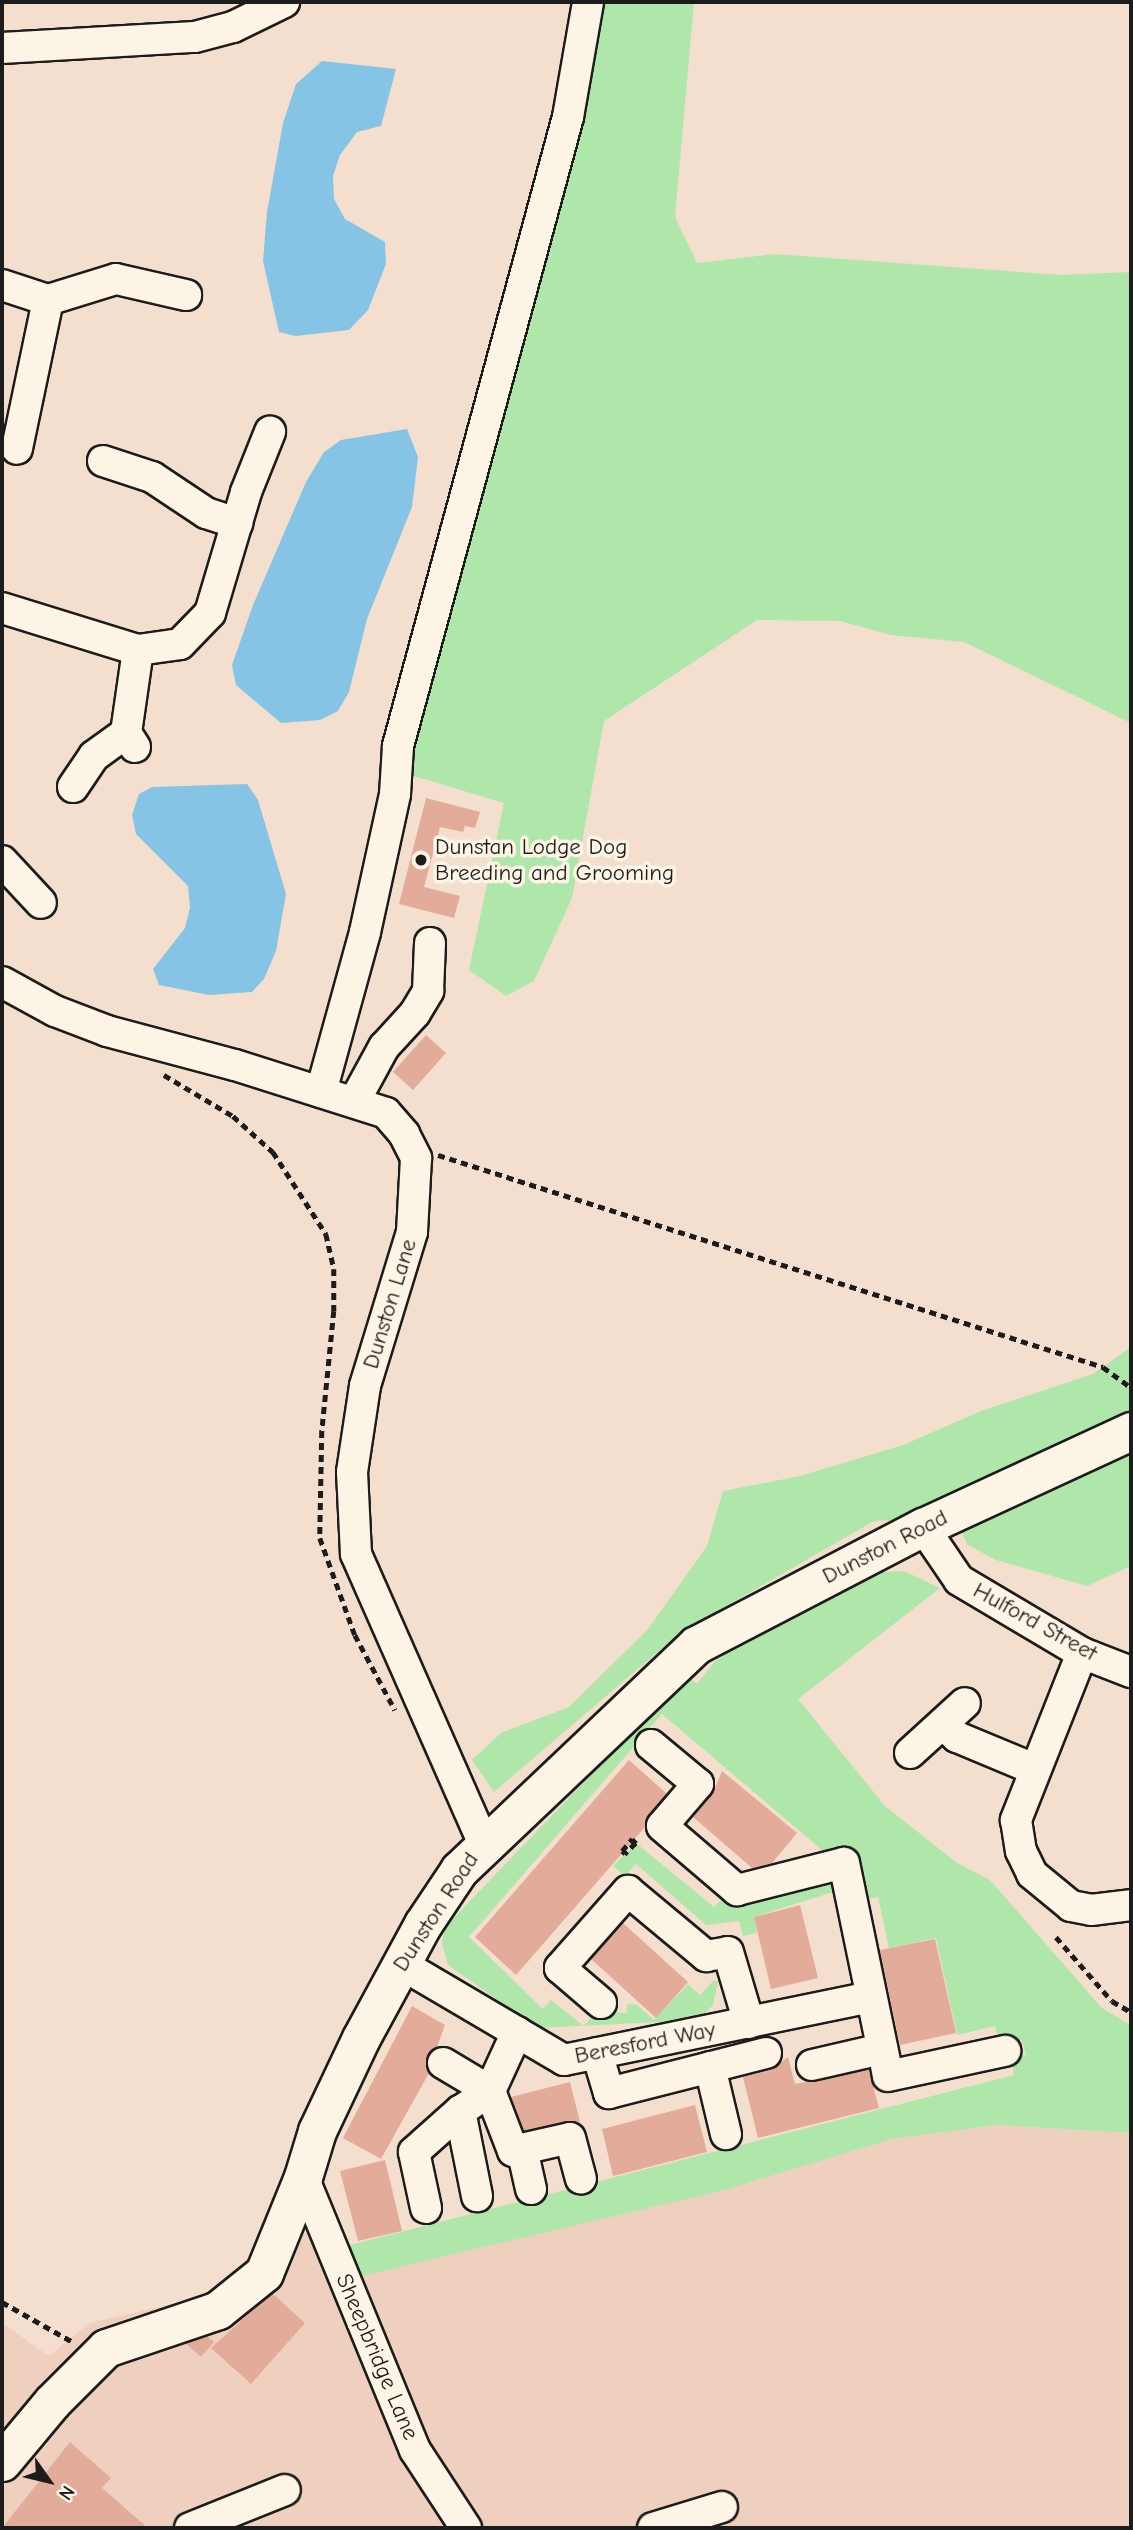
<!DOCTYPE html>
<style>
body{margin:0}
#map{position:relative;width:1133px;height:2530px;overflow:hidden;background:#f4dfce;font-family:"Comic Neue",sans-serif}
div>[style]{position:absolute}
.built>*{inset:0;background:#efd0be}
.green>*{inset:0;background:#afe7ab}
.water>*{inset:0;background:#85c4e5}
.building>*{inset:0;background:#e3ac9a}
.path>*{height:4.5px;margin-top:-2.25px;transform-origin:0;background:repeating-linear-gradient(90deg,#1c1c1c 0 7px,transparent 0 12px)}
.roads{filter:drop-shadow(2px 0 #1c1c1c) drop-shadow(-2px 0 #1c1c1c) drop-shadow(0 2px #1c1c1c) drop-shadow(0 -2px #1c1c1c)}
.minor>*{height:30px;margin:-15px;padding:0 15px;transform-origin:15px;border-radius:15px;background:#fcf5e5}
.major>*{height:37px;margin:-18.5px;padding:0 18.5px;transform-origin:18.5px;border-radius:18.5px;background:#fcf5e5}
.dots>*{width:19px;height:19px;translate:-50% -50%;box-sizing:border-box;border:4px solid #fcf5e5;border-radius:50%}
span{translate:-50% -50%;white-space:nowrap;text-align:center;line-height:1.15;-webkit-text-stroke:7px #fcf5e5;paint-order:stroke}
.poi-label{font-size:23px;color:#1c1c1c}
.left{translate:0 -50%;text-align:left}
.street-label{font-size:23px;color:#1c1c1c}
.frame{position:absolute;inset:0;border:4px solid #1c1c1c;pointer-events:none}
.north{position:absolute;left:14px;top:2446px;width:70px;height:70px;-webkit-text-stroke:5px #fcf5e5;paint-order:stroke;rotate:124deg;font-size:19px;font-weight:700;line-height:28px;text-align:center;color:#1c1c1c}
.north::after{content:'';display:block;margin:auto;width:24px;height:32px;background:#1c1c1c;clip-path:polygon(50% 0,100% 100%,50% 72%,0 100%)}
</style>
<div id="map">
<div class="built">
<div style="clip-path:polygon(997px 2125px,1131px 2133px,1131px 2528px,2px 2528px,2px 2323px,49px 2356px,89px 2323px,230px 2291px,312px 2228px,353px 2278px,892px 2139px)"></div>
</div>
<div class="green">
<div style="clip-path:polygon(597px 2px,694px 2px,675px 217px,697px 263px,774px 254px,1061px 275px,1131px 272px,1131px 723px,964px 642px,891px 635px,840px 621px,757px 620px,604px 721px,572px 898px,534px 981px,506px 996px,469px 970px,504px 803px,387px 768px)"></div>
<div style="clip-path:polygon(1131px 1347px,1131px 1422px,965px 1487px,897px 1520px,874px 1521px,681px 1632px,494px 1792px,472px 1760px,501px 1733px,569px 1707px,648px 1629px,707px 1546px,723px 1491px,800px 1476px,903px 1445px,981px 1411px,1093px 1374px)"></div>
<div style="clip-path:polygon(1131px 1439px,1131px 1566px,1087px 1586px,996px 1560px,968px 1545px,960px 1530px)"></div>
<div style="clip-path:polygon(904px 1571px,940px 1588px,798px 1699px,885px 1806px,957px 1863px,990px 1880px,1102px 2008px,1131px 2025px,1131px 2133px,997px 2125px,892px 2139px,724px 2190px,353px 2278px,342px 2247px,1014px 2075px,1011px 2059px,1026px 2055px,1022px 2040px,999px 2045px,995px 2026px,957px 2035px,936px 1938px,889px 1948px,878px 1897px,864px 1900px,839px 1852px,822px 1850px,662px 1714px,469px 1937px,543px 2009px,551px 2000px,584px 2026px,596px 2012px,627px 2013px,627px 2004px,637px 2005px,654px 2020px,688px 1984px,700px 1995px,714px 1980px,718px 1982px,713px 2005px,703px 2015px,660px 2022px,538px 2028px,448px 1965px,442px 1944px,443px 1929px,687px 1675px,697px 1684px,714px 1662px,780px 1616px,866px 1573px)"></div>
<div style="clip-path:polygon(636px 1843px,714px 1907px,726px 1895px,831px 1879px,836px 1891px,754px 1917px,757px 1933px,743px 1936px,739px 1921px,706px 1925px,636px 1864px,625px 1876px,613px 1866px)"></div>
</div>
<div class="water">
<div style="clip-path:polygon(322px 61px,396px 69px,381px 126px,357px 132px,340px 155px,333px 176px,334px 199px,345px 219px,385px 242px,386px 264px,368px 310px,349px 330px,296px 336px,279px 332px,263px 261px,267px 212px,283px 123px,296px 84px)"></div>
<div style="clip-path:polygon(407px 429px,418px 457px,412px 507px,367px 619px,349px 692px,338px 711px,320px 720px,281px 723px,236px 685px,232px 665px,253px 605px,306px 482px,324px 452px,341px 440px)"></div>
<div style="clip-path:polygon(247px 784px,258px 800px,286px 894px,276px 951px,264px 979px,252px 992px,209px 995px,159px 985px,153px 969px,185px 928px,190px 908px,188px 886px,136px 834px,132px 815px,139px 794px,152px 787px)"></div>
</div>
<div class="building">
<div style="clip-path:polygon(426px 798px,480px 812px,475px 828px,465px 826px,463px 832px,440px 827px,424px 887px,460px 896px,454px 918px,399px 904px)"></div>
<div style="clip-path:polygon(426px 1035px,446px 1053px,413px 1090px,393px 1072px)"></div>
<div style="clip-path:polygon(629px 1760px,667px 1794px,649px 1815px,645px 1827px,516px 1975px,475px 1937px)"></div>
<div style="clip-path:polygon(722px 1771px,797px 1833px,772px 1863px,752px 1868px,693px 1817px,712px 1795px)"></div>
<div style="clip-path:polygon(800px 1905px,818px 1978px,771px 1989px,754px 1917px)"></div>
<div style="clip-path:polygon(623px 1923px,688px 1982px,656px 2018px,591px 1959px)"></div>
<div style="clip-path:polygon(935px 1939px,956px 2033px,900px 2045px,880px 1950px)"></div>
<div style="clip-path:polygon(412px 2006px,445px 2025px,437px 2047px,428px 2055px,429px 2073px,381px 2159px,343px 2138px)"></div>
<div style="clip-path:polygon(788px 2057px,795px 2084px,869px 2070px,879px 2108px,758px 2138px,743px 2077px,771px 2070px)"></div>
<div style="clip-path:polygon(570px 2082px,580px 2122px,524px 2131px,511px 2097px)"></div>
<div style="clip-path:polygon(695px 2105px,707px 2152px,613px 2176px,602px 2129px)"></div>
<div style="clip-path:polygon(385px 2160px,402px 2231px,358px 2241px,340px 2171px)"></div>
<div style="clip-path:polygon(272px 2293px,305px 2323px,251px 2384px,211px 2348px)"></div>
<div style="clip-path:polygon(207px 2336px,214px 2342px,201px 2357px,185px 2343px)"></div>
<div style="clip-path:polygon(70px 2442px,111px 2478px,102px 2488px,148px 2528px,2px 2528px)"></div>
</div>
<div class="path">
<div style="left:164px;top:1075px;width:80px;rotate:30.7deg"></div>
<div style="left:233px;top:1116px;width:54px;rotate:42deg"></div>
<div style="left:273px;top:1152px;width:98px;rotate:57.1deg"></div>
<div style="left:326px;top:1234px;width:36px;rotate:77deg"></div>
<div style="left:334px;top:1269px;width:42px;rotate:90deg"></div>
<div style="left:334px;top:1311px;width:121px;rotate:95.7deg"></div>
<div style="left:322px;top:1431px;width:107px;rotate:91.1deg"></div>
<div style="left:320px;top:1538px;width:103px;rotate:70.2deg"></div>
<div style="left:355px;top:1635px;width:85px;rotate:61.9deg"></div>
<div style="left:438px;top:1155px;width:698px;rotate:17.68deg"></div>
<div style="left:1103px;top:1367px;width:34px;rotate:36deg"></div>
<div style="left:632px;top:1839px;width:6px;rotate:45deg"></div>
<div style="left:636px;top:1843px;width:16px;rotate:135deg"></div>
<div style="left:625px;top:1854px;width:4px;rotate:-135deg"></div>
<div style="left:622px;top:1851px;width:16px;rotate:-50deg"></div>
<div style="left:1056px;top:1937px;width:85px;rotate:48.8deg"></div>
<div style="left:1112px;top:2001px;width:22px;rotate:30deg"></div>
<div style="left:2px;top:2302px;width:81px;rotate:29.4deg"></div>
</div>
<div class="roads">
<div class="minor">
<div style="left:2px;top:48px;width:193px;rotate:-3.3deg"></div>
<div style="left:195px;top:37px;width:39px;rotate:-15deg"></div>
<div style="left:233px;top:27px;width:57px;rotate:-26.1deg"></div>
<div style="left:2px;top:285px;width:48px;rotate:18.1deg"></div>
<div style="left:48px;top:300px;width:152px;rotate:101.8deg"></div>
<div style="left:48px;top:300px;width:71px;rotate:-17.2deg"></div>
<div style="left:116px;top:279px;width:72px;rotate:12.9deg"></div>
<div style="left:103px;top:461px;width:52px;rotate:18.1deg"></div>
<div style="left:152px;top:477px;width:65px;rotate:33.7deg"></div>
<div style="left:206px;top:513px;width:33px;rotate:18deg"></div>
<div style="left:2px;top:608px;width:142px;rotate:17.2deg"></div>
<div style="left:138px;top:650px;width:42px;rotate:-8.1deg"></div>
<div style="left:180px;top:644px;width:43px;rotate:-45.9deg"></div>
<div style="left:210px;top:613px;width:126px;rotate:-73.4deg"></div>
<div style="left:246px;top:492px;width:65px;rotate:-68.2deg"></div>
<div style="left:135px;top:747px;width:17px;rotate:-123deg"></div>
<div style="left:126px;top:733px;width:84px;rotate:-81.8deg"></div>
<div style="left:73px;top:787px;width:37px;rotate:-56deg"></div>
<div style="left:94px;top:756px;width:39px;rotate:-36deg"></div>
<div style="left:2px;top:861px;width:57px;rotate:47.1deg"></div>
<div style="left:2px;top:982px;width:60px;rotate:28.7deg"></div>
<div style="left:55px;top:1011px;width:56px;rotate:21deg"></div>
<div style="left:107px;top:1031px;width:132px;rotate:14.9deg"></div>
<div style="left:235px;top:1065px;width:158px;rotate:17.6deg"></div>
<div style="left:386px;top:1113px;width:28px;rotate:49deg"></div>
<div style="left:404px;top:1134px;width:27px;rotate:63deg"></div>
<div style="left:416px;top:1158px;width:74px;rotate:93.1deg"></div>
<div style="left:412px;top:1232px;width:161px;rotate:107deg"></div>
<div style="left:365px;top:1386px;width:87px;rotate:98.6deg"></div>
<div style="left:352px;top:1472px;width:82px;rotate:87.2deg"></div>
<div style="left:356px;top:1554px;width:315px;rotate:66.2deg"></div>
<div style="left:321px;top:1092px;width:166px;rotate:-74.6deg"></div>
<div style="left:365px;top:932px;width:141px;rotate:-77.7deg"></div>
<div style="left:395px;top:794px;width:48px;rotate:-86.4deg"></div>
<div style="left:398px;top:746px;width:652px;rotate:-74.88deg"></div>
<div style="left:568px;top:117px;width:117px;rotate:-80.1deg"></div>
<div style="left:354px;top:1102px;width:63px;rotate:-61.4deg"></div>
<div style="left:384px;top:1047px;width:46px;rotate:-47.6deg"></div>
<div style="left:415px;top:1013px;width:26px;rotate:-59deg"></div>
<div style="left:428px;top:991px;width:48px;rotate:-87.6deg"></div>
<div style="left:923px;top:1527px;width:64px;rotate:55.8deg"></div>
<div style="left:959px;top:1580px;width:143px;rotate:30.7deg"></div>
<div style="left:1082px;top:1653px;width:53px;rotate:21.2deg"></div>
<div style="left:1082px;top:1653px;width:180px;rotate:111.6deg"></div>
<div style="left:1016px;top:1820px;width:31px;rotate:81deg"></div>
<div style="left:1021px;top:1851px;width:25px;rotate:64deg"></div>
<div style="left:1032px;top:1874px;width:50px;rotate:39.4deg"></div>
<div style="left:1071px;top:1906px;width:20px;rotate:11deg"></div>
<div style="left:1091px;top:1910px;width:40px;rotate:-7.1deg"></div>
<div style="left:943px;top:1724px;width:19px;rotate:43deg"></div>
<div style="left:957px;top:1737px;width:83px;rotate:22.6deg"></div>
<div style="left:651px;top:1745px;width:61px;rotate:39.7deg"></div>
<div style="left:698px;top:1784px;width:55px;rotate:130.6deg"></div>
<div style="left:662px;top:1826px;width:99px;rotate:40.5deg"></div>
<div style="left:737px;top:1890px;width:110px;rotate:-14.2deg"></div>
<div style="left:844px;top:1863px;width:217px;rotate:78.3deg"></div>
<div style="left:888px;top:2076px;width:120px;rotate:-12.1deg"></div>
<div style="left:910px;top:1753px;width:74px;rotate:-42.3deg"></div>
<div style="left:401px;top:1964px;width:189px;rotate:30.5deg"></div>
<div style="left:564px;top:2060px;width:312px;rotate:-11.6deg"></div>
<div style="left:601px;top:2003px;width:54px;rotate:-139.5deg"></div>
<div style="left:560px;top:1968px;width:103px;rotate:-48.6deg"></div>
<div style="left:628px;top:1891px;width:102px;rotate:39.8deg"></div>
<div style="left:706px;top:1956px;width:22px;rotate:-10deg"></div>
<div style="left:728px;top:1952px;width:74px;rotate:73.5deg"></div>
<div style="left:517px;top:2032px;width:65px;rotate:114.6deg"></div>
<div style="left:490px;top:2091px;width:64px;rotate:69deg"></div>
<div style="left:513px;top:2151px;width:58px;rotate:-12.8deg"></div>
<div style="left:570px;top:2138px;width:42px;rotate:75deg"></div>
<div style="left:597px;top:2053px;width:42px;rotate:73.3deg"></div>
<div style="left:609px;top:2093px;width:162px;rotate:-14.3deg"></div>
<div style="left:443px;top:2063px;width:55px;rotate:30.8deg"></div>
<div style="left:490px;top:2091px;width:36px;rotate:146deg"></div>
<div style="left:460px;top:2111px;width:87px;rotate:78.7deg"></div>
<div style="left:812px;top:2065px;width:72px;rotate:-12.9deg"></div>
<div style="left:710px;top:2067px;width:69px;rotate:76.6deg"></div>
<div style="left:522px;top:2149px;width:41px;rotate:77.3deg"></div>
<div style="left:303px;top:2177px;width:295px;rotate:67.7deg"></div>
<div style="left:415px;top:2450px;width:93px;rotate:56.8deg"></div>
<div style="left:426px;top:2208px;width:57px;rotate:-102.1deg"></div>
<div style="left:414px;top:2152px;width:62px;rotate:-41.7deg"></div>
<div style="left:190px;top:2528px;width:102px;rotate:-21.8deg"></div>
<div style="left:653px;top:2528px;width:72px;rotate:-16.9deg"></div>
</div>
<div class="major">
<div style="left:2px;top:2462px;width:78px;rotate:-50.2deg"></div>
<div style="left:52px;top:2402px;width:76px;rotate:-45deg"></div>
<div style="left:106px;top:2348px;width:118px;rotate:-18.7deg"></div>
<div style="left:218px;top:2310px;width:59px;rotate:-38.8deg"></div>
<div style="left:264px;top:2273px;width:104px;rotate:-67.9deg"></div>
<div style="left:303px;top:2177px;width:48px;rotate:-73.1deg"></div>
<div style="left:317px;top:2131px;width:103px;rotate:-64.7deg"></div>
<div style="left:361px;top:2038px;width:130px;rotate:-61.5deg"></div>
<div style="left:423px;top:1924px;width:65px;rotate:-56.3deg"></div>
<div style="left:459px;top:1870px;width:327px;rotate:-43.5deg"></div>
<div style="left:696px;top:1645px;width:256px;rotate:-27.5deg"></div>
<div style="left:923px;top:1527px;width:229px;rotate:-24.8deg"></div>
</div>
</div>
<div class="dots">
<div style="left:421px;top:860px;background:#1c1c1c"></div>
</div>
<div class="poi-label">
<span class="left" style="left:435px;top:860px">Dunstan Lodge Dog<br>Breeding and Grooming</span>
</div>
<div class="street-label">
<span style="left:390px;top:1304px;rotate:-73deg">Dunston Lane</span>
<span style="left:885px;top:1547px;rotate:-27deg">Dunston Road</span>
<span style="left:1035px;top:1622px;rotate:29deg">Hulford Street</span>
<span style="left:436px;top:1912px;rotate:-57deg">Dunston Road</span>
<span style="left:645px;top:2043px;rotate:-11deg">Beresford Way</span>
<span style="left:377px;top:2357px;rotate:67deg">Sheepbridge Lane</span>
</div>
<div class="frame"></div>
<div class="north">N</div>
</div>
